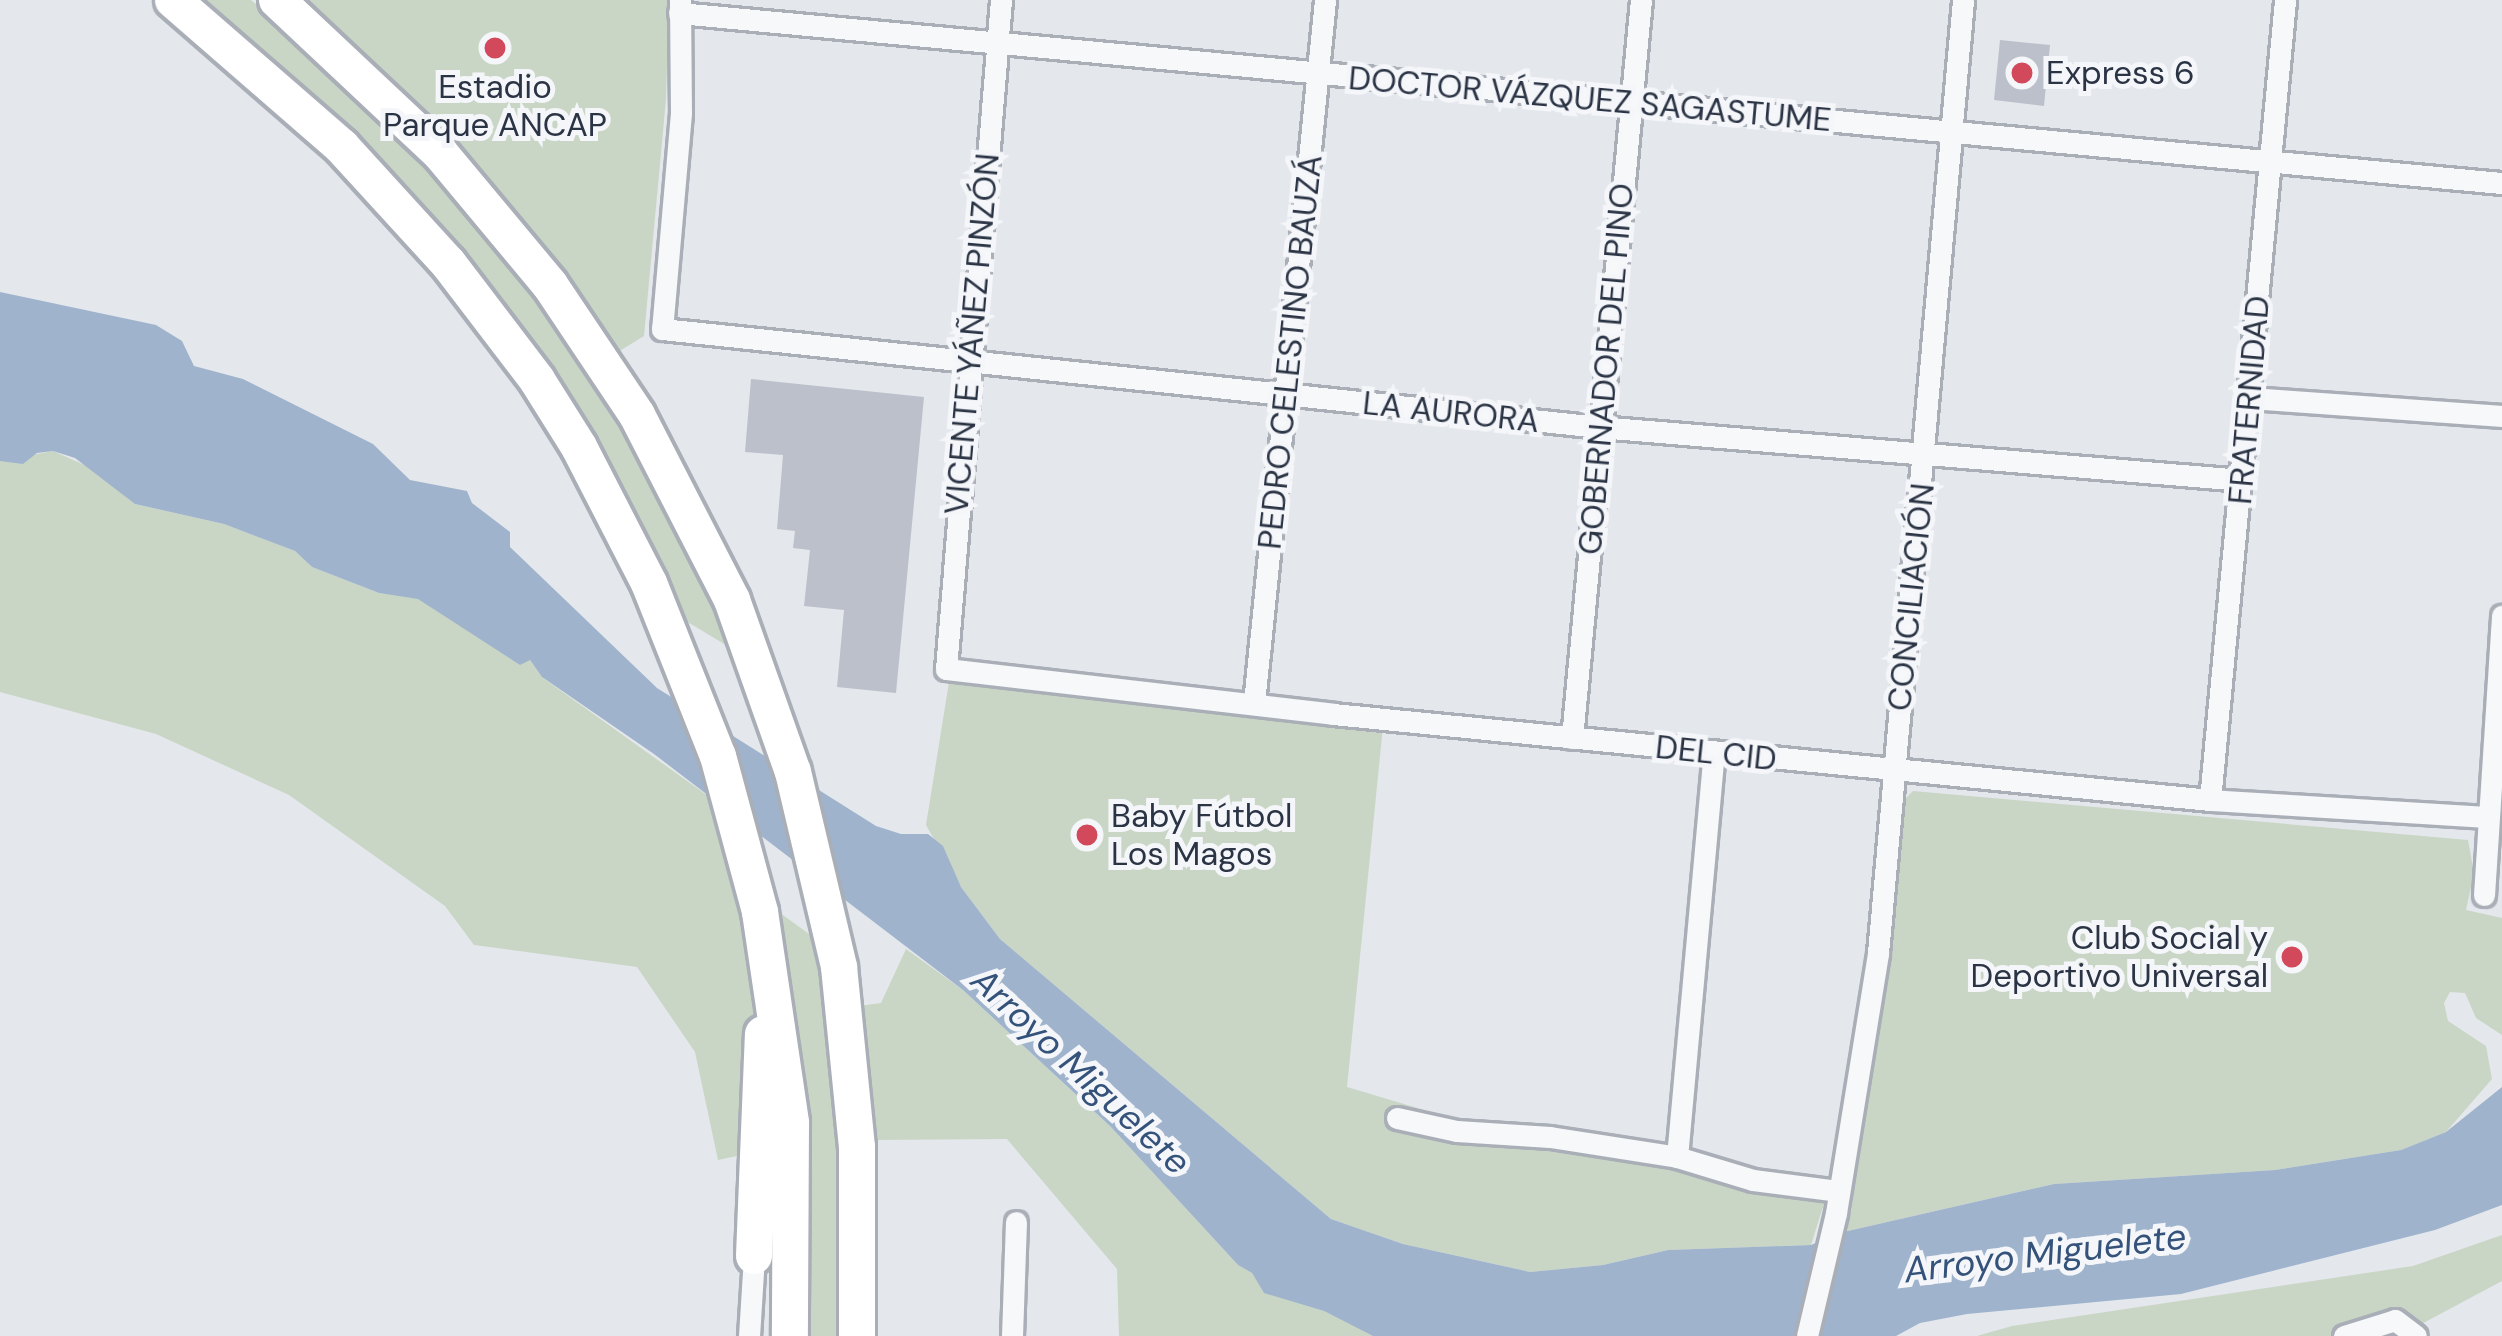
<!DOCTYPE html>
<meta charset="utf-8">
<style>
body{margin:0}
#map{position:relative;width:2502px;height:1336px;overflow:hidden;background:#e4e7ec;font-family:"DM Sans",sans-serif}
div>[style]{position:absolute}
.green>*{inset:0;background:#c9d6c5}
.water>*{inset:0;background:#9fb4cc}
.building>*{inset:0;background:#bbc0ca}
.roads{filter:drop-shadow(3px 0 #a9aeb7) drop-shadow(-3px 0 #a9aeb7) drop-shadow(0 3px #a9aeb7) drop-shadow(0 -3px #a9aeb7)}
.minor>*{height:21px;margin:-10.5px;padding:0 10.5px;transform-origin:10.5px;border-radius:10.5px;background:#f7f8fa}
.trunk>*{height:36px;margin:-18px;padding:0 18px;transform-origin:18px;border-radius:18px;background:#fff}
.dots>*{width:33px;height:33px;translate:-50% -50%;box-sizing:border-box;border:6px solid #f4f6f9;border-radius:50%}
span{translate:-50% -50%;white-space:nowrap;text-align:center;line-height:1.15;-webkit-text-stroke:10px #f4f6f9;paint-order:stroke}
.poi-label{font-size:33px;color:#2b3445}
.left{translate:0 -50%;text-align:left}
.right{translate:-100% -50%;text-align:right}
.street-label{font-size:33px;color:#2b3445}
.water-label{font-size:36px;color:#34527a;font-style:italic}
</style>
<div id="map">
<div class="green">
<div style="clip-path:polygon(194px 0,251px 0,363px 97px,455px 193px,529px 284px,593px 377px,687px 541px,734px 650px,686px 621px,583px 425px,357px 138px)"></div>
<div style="clip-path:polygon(303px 0,669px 0,666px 99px,644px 336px,618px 352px,459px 150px)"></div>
<div style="clip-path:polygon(53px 451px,98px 471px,135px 504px,224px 524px,295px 551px,312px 567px,379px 593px,418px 598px,520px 664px,529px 659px,543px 678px,711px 798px,745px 915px,755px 1030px,751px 1153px,718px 1160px,695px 1052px,637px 967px,474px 945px,445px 906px,289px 795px,156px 734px,0 692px,0 461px)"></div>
<div style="clip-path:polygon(949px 682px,1383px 726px,1347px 1087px,1518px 1138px,1826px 1197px,1811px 1245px,1668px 1250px,1603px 1265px,1530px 1272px,1403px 1244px,1331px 1219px,1000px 939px,961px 887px,926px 825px)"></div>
<div style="clip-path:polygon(1913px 791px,2468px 840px,2474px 873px,2466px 910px,2502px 918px,2502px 1035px,2476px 1018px,2465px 993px,2450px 992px,2444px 1003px,2448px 1021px,2486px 1046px,2492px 1079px,2446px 1132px,2401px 1150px,2275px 1170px,2054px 1184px,1839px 1233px,1851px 1213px,1905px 799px)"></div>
<div style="clip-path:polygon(780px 913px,816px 939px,829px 1016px,843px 1217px,839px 1336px,806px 1336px,807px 1149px)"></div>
<div style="clip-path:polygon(906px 949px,963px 990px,1110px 1126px,1238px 1265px,1252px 1273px,1264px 1292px,1324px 1311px,1374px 1336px,1119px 1336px,1117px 1269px,1007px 1139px,874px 1140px,859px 1006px,881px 1003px)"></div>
<div style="clip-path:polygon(2502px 1235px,2502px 1281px,2399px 1336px,1977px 1336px,2012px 1326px,2413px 1266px)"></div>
</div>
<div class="water">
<div style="clip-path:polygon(0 292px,156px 325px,182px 341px,194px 366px,243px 379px,373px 444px,410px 480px,467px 491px,472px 503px,510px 532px,510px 547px,657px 688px,876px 826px,901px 834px,928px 834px,943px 846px,961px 887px,1000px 939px,1331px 1219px,1403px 1244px,1530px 1272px,1603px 1265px,1668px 1250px,1811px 1245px,1839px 1233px,2054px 1184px,2275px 1170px,2401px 1150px,2446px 1132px,2502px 1087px,2502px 1205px,2435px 1230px,2181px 1294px,1967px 1314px,1920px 1323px,1896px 1336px,1373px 1336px,1324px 1311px,1264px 1293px,1252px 1273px,1238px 1265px,1110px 1126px,963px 990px,654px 754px,542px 677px,530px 660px,520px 665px,418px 599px,379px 593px,312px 567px,295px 551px,224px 524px,135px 504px,75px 458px,53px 451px,37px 453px,23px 464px,0 461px)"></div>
</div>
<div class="building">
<div style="clip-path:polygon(2000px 40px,2050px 45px,2044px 106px,1994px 100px)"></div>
<div style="clip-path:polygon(751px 379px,924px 397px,896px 693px,837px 687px,844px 610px,804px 606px,810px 550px,793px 548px,795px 531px,777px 529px,783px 455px,745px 452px)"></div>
</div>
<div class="roads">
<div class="minor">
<div style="left:680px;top:0;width:113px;rotate:89.5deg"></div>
<div style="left:681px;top:113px;width:217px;rotate:95deg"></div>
<div style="left:662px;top:329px;width:942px;rotate:5.97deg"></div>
<div style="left:1599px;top:427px;width:645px;rotate:4.71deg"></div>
<div style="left:1001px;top:0;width:671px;rotate:94.7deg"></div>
<div style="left:946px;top:669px;width:390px;rotate:6.6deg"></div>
<div style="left:1333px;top:714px;width:881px;rotate:5.6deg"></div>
<div style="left:2210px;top:800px;width:279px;rotate:3.5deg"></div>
<div style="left:679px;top:13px;width:1831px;rotate:5.33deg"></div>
<div style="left:2250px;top:398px;width:253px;rotate:4.1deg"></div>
<div style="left:1254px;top:703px;width:707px;rotate:-84.23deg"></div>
<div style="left:1572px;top:738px;width:741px;rotate:-84.66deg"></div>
<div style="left:2210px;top:800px;width:804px;rotate:-84.64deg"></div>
<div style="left:2484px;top:895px;width:280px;rotate:-86.3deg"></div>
<div style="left:1397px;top:1118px;width:61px;rotate:12.2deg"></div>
<div style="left:1457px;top:1131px;width:93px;rotate:3.7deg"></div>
<div style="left:1550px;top:1137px;width:129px;rotate:8.9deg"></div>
<div style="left:1677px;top:1157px;width:79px;rotate:16.8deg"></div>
<div style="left:1753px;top:1180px;width:87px;rotate:7.3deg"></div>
<div style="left:1677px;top:1157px;width:406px;rotate:-84.8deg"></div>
<div style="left:749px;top:1336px;width:80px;rotate:-86.4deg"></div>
<div style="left:1012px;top:1336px;width:114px;rotate:-88deg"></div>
<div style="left:1807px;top:1336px;width:126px;rotate:-76.7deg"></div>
<div style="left:1836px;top:1213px;width:263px;rotate:-80.8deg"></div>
<div style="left:1878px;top:953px;width:957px;rotate:-84.9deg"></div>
<div style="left:2344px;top:1336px;width:53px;rotate:-17.4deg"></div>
<div style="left:2395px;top:1320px;width:26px;rotate:37deg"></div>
</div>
<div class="trunk">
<div style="left:173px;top:0;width:223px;rotate:41deg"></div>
<div style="left:341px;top:146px;width:159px;rotate:47.6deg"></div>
<div style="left:448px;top:263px;width:147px;rotate:52.7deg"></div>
<div style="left:537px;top:380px;width:79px;rotate:57.9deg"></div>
<div style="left:579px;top:447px;width:153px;rotate:62.8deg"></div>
<div style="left:649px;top:583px;width:186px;rotate:68.3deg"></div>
<div style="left:718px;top:756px;width:162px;rotate:74.9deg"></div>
<div style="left:760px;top:912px;width:213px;rotate:81.6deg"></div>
<div style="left:791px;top:1123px;width:213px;rotate:90.3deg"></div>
<div style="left:277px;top:0;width:224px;rotate:43.2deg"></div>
<div style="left:440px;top:153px;width:172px;rotate:50.2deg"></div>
<div style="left:550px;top:285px;width:156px;rotate:56.2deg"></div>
<div style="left:637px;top:415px;width:208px;rotate:62.8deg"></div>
<div style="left:732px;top:600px;width:182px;rotate:70.5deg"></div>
<div style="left:793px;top:772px;width:200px;rotate:76.7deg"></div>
<div style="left:839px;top:967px;width:181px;rotate:84.3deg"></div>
<div style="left:857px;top:1147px;width:189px;rotate:90deg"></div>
<div style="left:754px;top:1256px;width:222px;rotate:-87.7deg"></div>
</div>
</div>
<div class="dots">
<div style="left:495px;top:48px;background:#d1495b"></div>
<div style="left:2022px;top:73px;background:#d1495b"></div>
<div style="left:1087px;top:835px;background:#d1495b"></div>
<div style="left:2292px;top:957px;background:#d1495b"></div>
</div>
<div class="poi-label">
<span class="left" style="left:2046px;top:73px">Express 6</span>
<span style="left:495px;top:106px">Estadio<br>Parque ANCAP</span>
<span class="left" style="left:1111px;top:835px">Baby Fútbol<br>Los Magos</span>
<span class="right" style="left:2268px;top:957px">Club Social y<br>Deportivo Universal</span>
</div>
<div class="street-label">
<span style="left:1590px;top:99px;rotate:5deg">DOCTOR VÁZQUEZ SAGASTUME</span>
<span style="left:972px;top:334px;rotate:-85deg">VICENTE YÁÑEZ PINZÓN</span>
<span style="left:1290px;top:352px;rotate:-84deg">PEDRO CELESTINO BAUZÁ</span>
<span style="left:1606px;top:369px;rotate:-85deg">GOBERNADOR DEL PINO</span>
<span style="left:2249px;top:400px;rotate:-85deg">FRATERNIDAD</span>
<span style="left:1451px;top:412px;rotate:6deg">LA AURORA</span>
<span style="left:1911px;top:597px;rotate:-84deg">CONCILIACIÓN</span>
<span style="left:1716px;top:753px;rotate:6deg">DEL CID</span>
</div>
<div class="water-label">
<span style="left:1081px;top:1071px;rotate:43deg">Arroyo Miguelete</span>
<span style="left:2045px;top:1253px;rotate:-7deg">Arroyo Miguelete</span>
</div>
</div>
